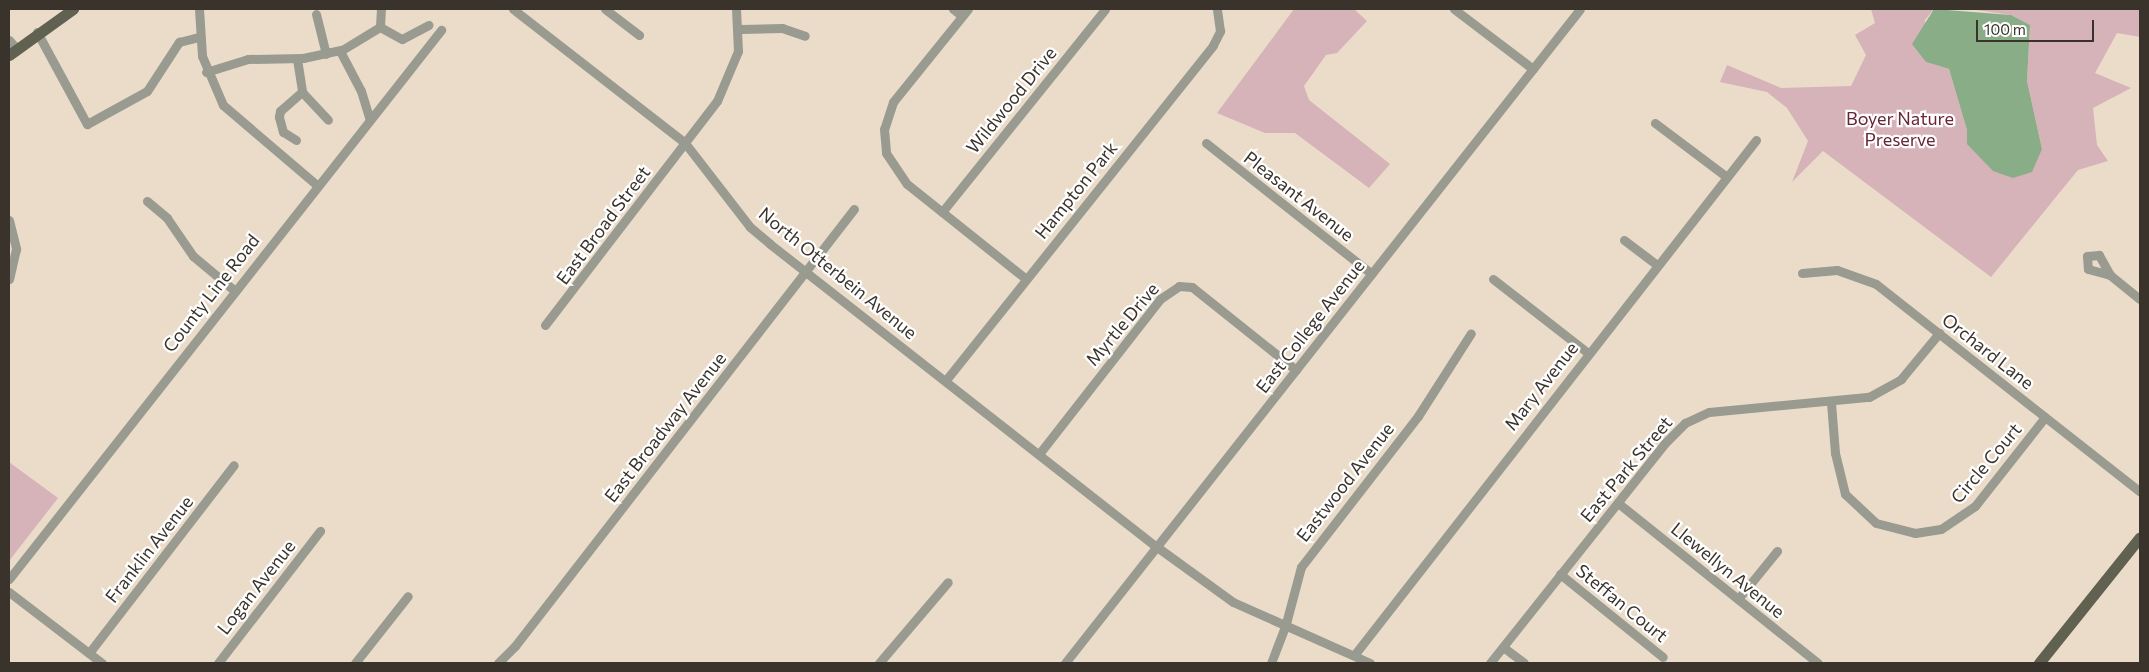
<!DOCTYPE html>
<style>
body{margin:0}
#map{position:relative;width:2149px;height:672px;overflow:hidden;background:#ebdcc9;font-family:Commissioner,sans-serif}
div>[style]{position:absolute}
.green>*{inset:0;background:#d6b2b9}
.water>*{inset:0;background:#88ad87}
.minor>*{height:9px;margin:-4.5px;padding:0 4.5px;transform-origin:4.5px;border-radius:4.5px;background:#999a90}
.major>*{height:11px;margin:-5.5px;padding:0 5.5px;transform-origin:5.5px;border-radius:5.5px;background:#606150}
span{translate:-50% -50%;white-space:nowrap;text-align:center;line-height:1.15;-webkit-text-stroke:4.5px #fff;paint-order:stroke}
.street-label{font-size:18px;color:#39332c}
.park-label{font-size:18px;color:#682538}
.frame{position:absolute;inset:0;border:10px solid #39332c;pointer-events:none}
.scale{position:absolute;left:1976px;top:20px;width:118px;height:22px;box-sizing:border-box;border:2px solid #39332c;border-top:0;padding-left:6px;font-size:15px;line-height:18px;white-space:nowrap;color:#39332c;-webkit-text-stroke:4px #fff;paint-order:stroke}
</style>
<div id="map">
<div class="green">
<div style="clip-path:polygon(1294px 9px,1354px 9px,1367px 21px,1337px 53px,1326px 55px,1304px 86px,1309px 100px,1390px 164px,1369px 188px,1295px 133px,1265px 133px,1217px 113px)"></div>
<div style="clip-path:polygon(1871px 9px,1934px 9px,1925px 20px,1926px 62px,1949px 69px,1967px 130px,1967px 144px,2042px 149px,2027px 81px,2030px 25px,2011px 15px,1970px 9px,2140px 9px,2140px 37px,2117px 33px,2095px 73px,2131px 88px,2093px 108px,2097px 145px,2108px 161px,2078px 170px,1991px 277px,1823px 151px,1792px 182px,1808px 141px,1787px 108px,1767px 92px,1720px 82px,1727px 65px,1781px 88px,1851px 86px,1866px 55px,1855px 35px,1875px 23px)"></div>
<div style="clip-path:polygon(9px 462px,58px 498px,9px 561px)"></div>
</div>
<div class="water">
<div style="clip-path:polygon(1934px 9px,2011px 15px,2030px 25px,2027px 81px,2042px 149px,2032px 172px,2013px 178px,1993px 171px,1967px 144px,1967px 130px,1949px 69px,1926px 62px,1912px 44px)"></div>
</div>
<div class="minor">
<div style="left:199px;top:9px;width:47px;rotate:86.3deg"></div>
<div style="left:202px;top:56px;width:53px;rotate:66.8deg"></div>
<div style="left:223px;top:105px;width:125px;rotate:40.5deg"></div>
<div style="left:513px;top:9px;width:218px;rotate:37.9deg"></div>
<div style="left:685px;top:143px;width:106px;rotate:52.3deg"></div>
<div style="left:750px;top:227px;width:26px;rotate:40deg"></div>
<div style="left:770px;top:244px;width:492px;rotate:38.1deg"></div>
<div style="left:1157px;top:547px;width:94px;rotate:35.9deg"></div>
<div style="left:1233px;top:602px;width:150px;rotate:24deg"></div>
<div style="left:605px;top:9px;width:43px;rotate:37.4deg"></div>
<div style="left:953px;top:9px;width:11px;rotate:38deg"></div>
<div style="left:968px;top:9px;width:119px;rotate:128.9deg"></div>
<div style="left:893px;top:102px;width:28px;rotate:108deg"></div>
<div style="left:884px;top:129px;width:24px;rotate:85deg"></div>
<div style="left:886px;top:153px;width:37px;rotate:56deg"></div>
<div style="left:907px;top:184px;width:152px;rotate:38.6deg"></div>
<div style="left:1454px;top:9px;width:99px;rotate:37.2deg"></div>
<div style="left:316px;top:14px;width:41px;rotate:76deg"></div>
<div style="left:380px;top:27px;width:25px;rotate:29deg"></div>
<div style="left:402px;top:39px;width:30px;rotate:-28deg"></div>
<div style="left:740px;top:29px;width:42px;rotate:-1.4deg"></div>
<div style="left:782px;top:28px;width:24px;rotate:19deg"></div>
<div style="left:37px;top:32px;width:105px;rotate:61.5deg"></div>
<div style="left:87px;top:124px;width:68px;rotate:-28.8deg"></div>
<div style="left:147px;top:91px;width:59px;rotate:-56.9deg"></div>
<div style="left:179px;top:42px;width:21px;rotate:-14deg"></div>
<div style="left:9px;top:40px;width:11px;rotate:49deg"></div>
<div style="left:340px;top:51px;width:45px;rotate:62.3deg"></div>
<div style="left:361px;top:91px;width:30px;rotate:73deg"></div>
<div style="left:297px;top:59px;width:33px;rotate:81deg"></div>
<div style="left:302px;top:92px;width:38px;rotate:47deg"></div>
<div style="left:206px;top:72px;width:44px;rotate:-17.2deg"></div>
<div style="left:248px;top:59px;width:55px;rotate:-1deg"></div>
<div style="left:303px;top:58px;width:40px;rotate:-12deg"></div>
<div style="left:342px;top:50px;width:44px;rotate:-31.2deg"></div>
<div style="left:380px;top:27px;width:18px;rotate:-87deg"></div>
<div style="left:1655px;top:123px;width:90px;rotate:36.9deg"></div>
<div style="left:296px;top:140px;width:15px;rotate:-148deg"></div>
<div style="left:283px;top:132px;width:16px;rotate:-105deg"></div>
<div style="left:279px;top:117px;width:6px;rotate:-81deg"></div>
<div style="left:280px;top:111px;width:29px;rotate:-41deg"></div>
<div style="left:1206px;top:143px;width:211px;rotate:38.3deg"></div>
<div style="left:147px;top:201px;width:26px;rotate:40deg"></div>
<div style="left:167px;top:218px;width:46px;rotate:55.6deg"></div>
<div style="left:193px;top:256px;width:55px;rotate:39.8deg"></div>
<div style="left:942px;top:212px;width:260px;rotate:-51.2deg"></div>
<div style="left:9px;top:220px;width:30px;rotate:76deg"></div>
<div style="left:16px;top:249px;width:31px;rotate:103deg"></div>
<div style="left:1624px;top:240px;width:41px;rotate:37.1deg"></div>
<div style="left:1802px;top:273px;width:35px;rotate:-5deg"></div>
<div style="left:1837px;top:270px;width:41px;rotate:19.7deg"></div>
<div style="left:1876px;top:284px;width:336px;rotate:38.2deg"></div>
<div style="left:2110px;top:275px;width:23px;rotate:-119deg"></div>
<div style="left:2099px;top:255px;width:12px;rotate:175deg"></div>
<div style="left:2087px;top:256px;width:13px;rotate:86deg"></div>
<div style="left:2088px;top:269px;width:23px;rotate:15deg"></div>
<div style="left:2110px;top:275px;width:38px;rotate:39deg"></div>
<div style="left:1493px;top:279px;width:120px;rotate:37.9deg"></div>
<div style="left:545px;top:325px;width:282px;rotate:-52.5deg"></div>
<div style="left:717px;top:101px;width:54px;rotate:-67.2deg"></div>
<div style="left:738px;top:51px;width:42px;rotate:-92.7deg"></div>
<div style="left:946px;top:380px;width:428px;rotate:-51.4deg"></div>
<div style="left:1213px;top:45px;width:16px;rotate:-63deg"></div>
<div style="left:1220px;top:31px;width:22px;rotate:-98deg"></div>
<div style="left:1831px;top:403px;width:50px;rotate:85.4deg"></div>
<div style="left:1835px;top:453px;width:42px;rotate:76.3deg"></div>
<div style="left:1845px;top:494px;width:42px;rotate:43.1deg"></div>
<div style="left:1876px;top:523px;width:40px;rotate:14.4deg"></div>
<div style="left:1915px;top:533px;width:26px;rotate:-9deg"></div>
<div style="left:1941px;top:529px;width:41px;rotate:-34.1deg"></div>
<div style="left:1975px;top:506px;width:113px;rotate:-51.8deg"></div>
<div style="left:1039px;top:454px;width:197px;rotate:-52deg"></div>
<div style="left:1160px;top:299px;width:23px;rotate:-34deg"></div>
<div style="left:1179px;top:286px;width:13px;rotate:4deg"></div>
<div style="left:1192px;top:287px;width:133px;rotate:38.6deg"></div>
<div style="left:1618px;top:503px;width:256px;rotate:38.7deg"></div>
<div style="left:1560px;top:574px;width:132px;rotate:38.9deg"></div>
<div style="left:9px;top:579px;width:699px;rotate:-51.8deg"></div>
<div style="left:9px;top:592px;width:117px;rotate:37.4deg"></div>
<div style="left:1738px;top:599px;width:62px;rotate:-50.9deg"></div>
<div style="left:1503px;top:647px;width:26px;rotate:37deg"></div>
<div style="left:89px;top:653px;width:237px;rotate:-52.4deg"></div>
<div style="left:1355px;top:654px;width:652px;rotate:-52.04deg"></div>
<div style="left:218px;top:663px;width:167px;rotate:-52.3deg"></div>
<div style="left:355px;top:663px;width:85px;rotate:-51.7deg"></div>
<div style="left:498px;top:663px;width:24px;rotate:-45deg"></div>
<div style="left:515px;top:646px;width:553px;rotate:-52.2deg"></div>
<div style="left:879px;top:663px;width:106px;rotate:-49.6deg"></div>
<div style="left:1065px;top:663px;width:832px;rotate:-51.78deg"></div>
<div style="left:1271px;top:663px;width:39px;rotate:-69deg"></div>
<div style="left:1285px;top:627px;width:62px;rotate:-75.1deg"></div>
<div style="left:1301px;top:567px;width:191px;rotate:-52.2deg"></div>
<div style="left:1418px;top:416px;width:98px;rotate:-57.4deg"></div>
<div style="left:1490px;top:663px;width:280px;rotate:-51.5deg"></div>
<div style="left:1664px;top:444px;width:30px;rotate:-45deg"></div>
<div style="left:1685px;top:423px;width:26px;rotate:-25deg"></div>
<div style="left:1709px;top:412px;width:161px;rotate:-5.4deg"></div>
<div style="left:1869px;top:397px;width:37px;rotate:-29deg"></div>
<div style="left:1901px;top:379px;width:60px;rotate:-50.4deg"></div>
</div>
<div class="major">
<div style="left:9px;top:55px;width:79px;rotate:-35.7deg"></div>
<div style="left:2039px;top:663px;width:161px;rotate:-51.3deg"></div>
</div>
<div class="street-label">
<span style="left:1011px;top:100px;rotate:-51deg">Wildwood Drive</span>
<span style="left:1076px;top:190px;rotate:-51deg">Hampton Park</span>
<span style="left:1299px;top:196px;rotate:38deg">Pleasant Avenue</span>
<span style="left:603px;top:225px;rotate:-53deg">East Broad Street</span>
<span style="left:838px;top:273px;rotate:39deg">North Otterbein Avenue</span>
<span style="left:211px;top:293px;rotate:-52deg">County Line Road</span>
<span style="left:1122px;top:324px;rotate:-50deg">Myrtle Drive</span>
<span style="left:1310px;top:326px;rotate:-52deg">East College Avenue</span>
<span style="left:1988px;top:351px;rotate:38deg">Orchard Lane</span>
<span style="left:1541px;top:386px;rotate:-52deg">Mary Avenue</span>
<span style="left:665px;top:427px;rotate:-52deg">East Broadway Avenue</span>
<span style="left:1986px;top:463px;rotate:-50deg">Circle Court</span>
<span style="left:1626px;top:469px;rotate:-50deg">East Park Street</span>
<span style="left:1345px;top:482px;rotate:-52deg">Eastwood Avenue</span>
<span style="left:149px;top:549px;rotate:-52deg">Franklin Avenue</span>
<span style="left:1728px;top:570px;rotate:39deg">Llewellyn Avenue</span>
<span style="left:256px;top:587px;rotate:-52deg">Logan Avenue</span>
<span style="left:1622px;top:603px;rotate:39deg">Steffan Court</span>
</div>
<div class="park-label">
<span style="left:1900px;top:129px">Boyer Nature<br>Preserve</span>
</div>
<div class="frame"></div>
<div class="scale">100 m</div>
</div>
